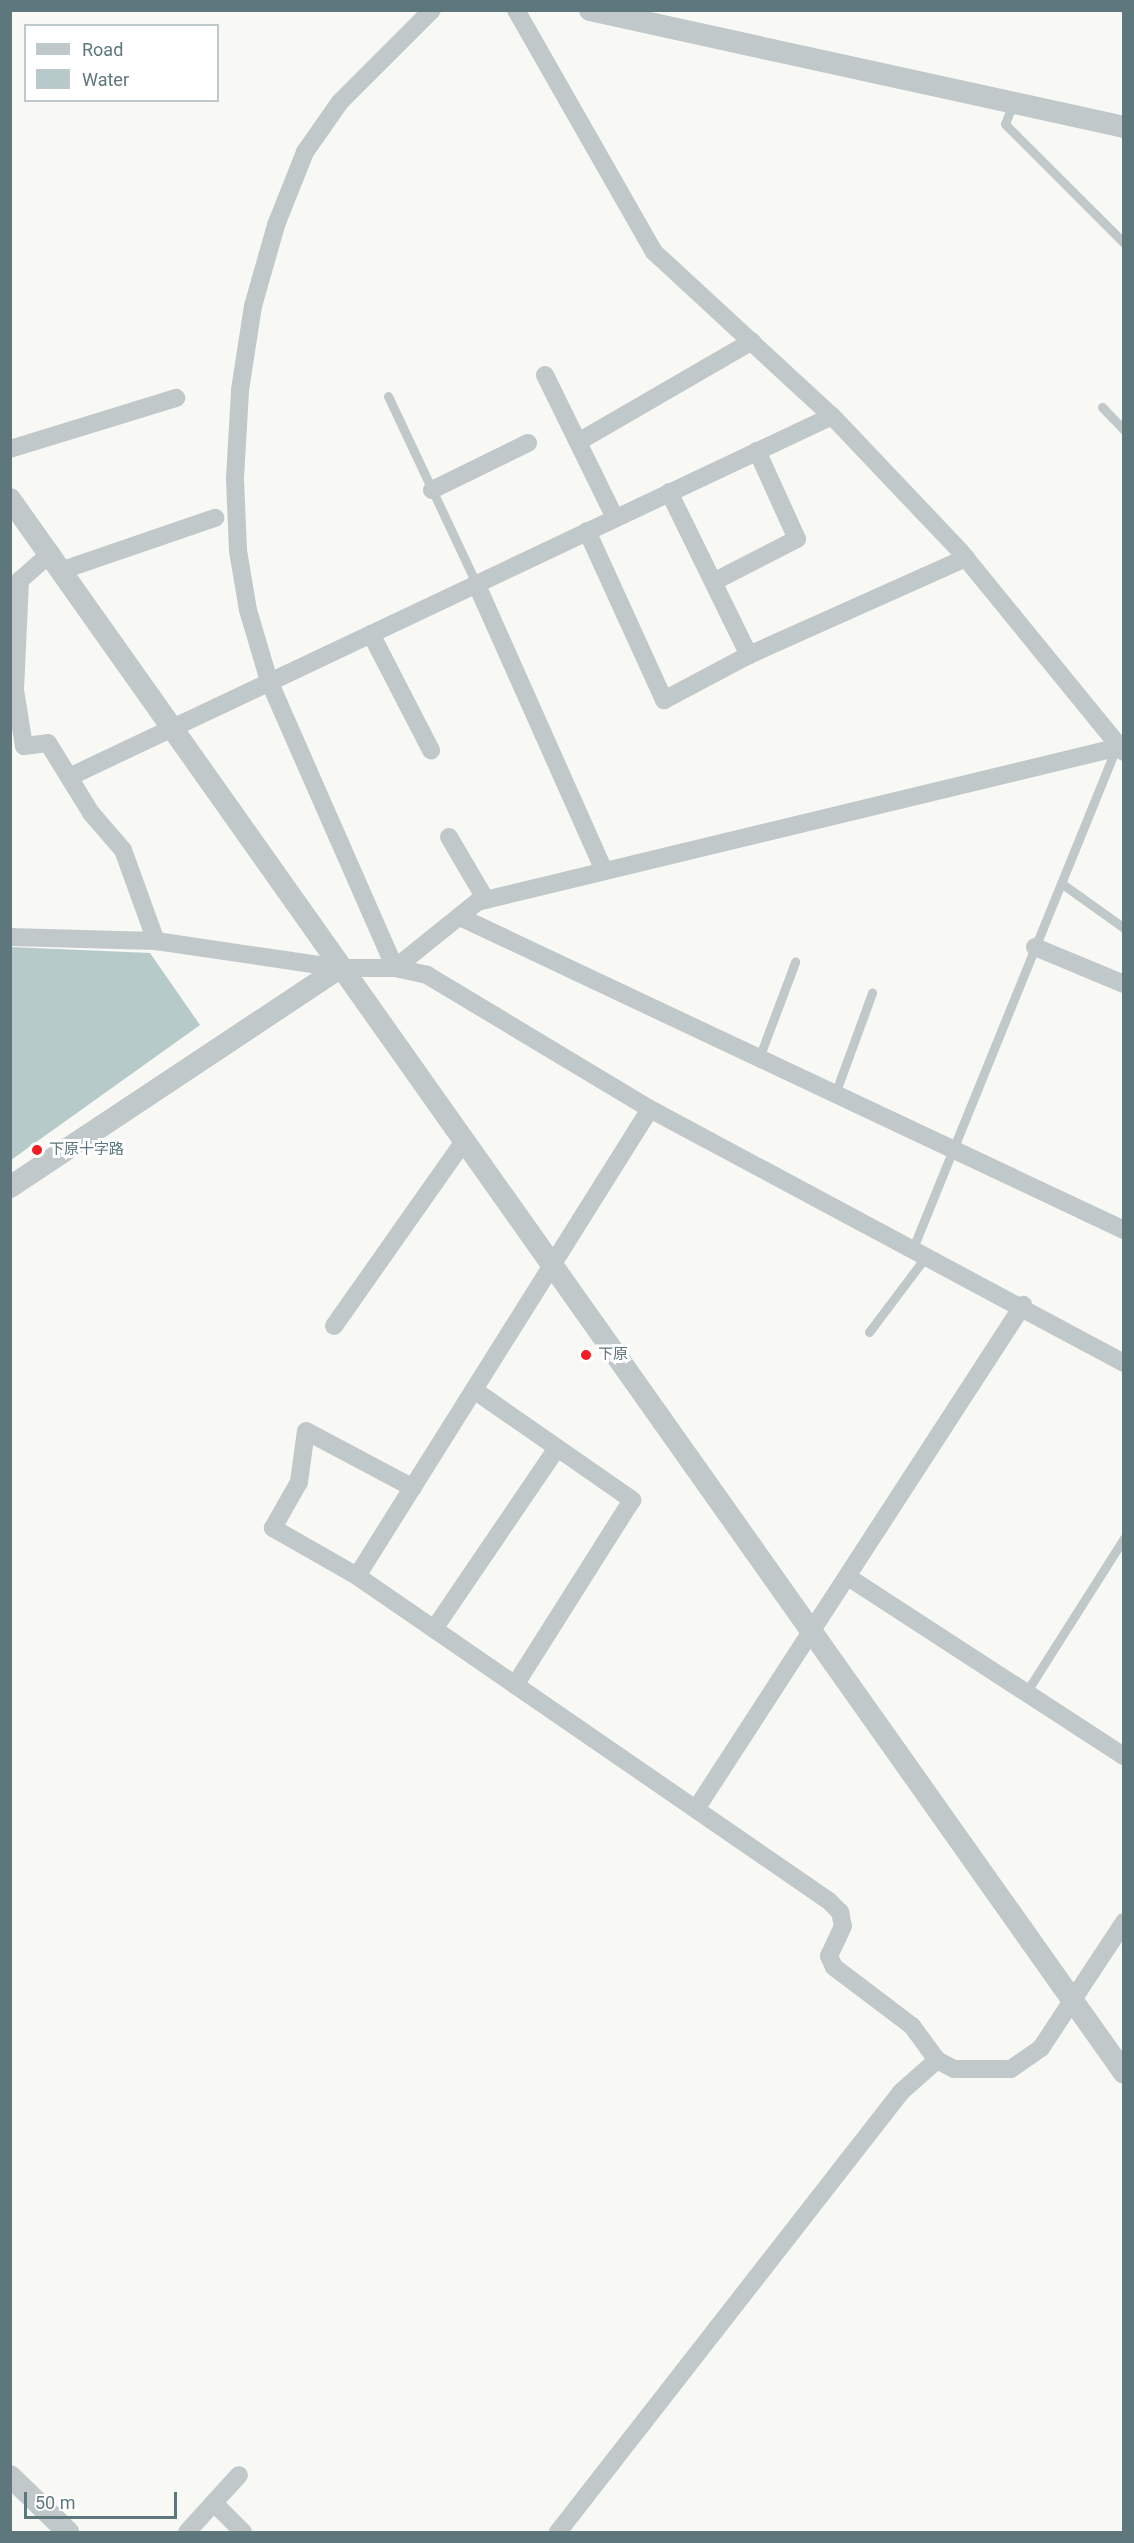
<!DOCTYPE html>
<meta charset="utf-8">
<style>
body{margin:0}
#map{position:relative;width:1134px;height:2543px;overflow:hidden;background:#f8f8f5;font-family:Roboto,"Noto Sans JP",sans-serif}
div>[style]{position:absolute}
.water>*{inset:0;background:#b6caca}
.service>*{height:9px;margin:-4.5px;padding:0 4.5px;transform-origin:4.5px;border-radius:4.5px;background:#c1c8ca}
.minor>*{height:18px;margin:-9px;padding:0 9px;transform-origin:9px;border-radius:9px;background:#c1c8ca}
.tertiary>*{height:22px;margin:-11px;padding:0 11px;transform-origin:11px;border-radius:11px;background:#c1c8ca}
.dots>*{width:16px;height:16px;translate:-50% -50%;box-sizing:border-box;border:3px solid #fff;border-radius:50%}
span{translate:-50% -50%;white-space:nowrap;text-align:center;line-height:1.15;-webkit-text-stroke:6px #fff;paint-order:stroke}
.poi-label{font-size:15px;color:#5d777d}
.left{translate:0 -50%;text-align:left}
.frame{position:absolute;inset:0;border:12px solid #5d777d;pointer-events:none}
.legend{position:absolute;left:24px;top:24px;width:195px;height:78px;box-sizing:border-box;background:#fff;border:2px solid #bec9cb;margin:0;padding:8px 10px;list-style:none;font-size:18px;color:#5d777d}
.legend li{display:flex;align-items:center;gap:12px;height:30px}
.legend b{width:30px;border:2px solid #bec9cb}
.scale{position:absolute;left:24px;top:2492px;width:153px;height:27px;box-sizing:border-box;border:3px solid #5d777d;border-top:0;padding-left:8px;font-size:18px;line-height:21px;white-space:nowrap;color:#5d777d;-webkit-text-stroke:4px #fff;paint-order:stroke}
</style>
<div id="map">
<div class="water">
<div style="clip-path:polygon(11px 947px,150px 953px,200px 1025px,11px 1160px)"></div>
</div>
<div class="service">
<div style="left:1013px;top:103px;width:22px;rotate:111deg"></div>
<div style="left:1005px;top:124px;width:168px;rotate:45deg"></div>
<div style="left:388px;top:396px;width:207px;rotate:64.8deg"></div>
<div style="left:1102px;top:407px;width:32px;rotate:46deg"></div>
<div style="left:1061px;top:883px;width:77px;rotate:35.5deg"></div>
<div style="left:759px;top:1058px;width:103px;rotate:-69.4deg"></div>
<div style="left:835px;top:1094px;width:108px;rotate:-69.9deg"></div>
<div style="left:913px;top:1248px;width:540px;rotate:-67.9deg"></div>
<div style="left:869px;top:1332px;width:96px;rotate:-53deg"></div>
<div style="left:1027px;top:1691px;width:181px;rotate:-57.6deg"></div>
</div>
<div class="minor">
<div style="left:516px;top:10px;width:279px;rotate:60.3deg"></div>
<div style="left:654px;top:252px;width:242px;rotate:42.7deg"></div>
<div style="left:832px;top:416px;width:186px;rotate:46.5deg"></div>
<div style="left:960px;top:551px;width:259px;rotate:50.8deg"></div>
<div style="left:545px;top:375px;width:159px;rotate:63.9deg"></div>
<div style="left:578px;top:442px;width:201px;rotate:-30.1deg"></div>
<div style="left:10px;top:449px;width:174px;rotate:-17.1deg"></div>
<div style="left:432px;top:490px;width:107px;rotate:-26.1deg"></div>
<div style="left:669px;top:492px;width:182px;rotate:63.9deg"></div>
<div style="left:587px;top:531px;width:186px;rotate:65.5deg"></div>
<div style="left:664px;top:700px;width:96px;rotate:-27.9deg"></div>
<div style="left:749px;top:655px;width:238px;rotate:-24.1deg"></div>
<div style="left:51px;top:553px;width:41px;rotate:138.9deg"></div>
<div style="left:20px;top:580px;width:110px;rotate:92.6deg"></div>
<div style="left:15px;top:690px;width:57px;rotate:80.9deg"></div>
<div style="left:24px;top:746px;width:24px;rotate:-7deg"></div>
<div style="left:48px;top:743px;width:82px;rotate:58.4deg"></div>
<div style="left:91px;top:813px;width:49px;rotate:49.1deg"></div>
<div style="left:123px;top:850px;width:97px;rotate:70.1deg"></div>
<div style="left:156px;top:941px;width:185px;rotate:8.4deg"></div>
<div style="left:339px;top:968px;width:56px"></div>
<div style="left:395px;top:968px;width:33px;rotate:12deg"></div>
<div style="left:427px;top:975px;width:260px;rotate:31deg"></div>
<div style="left:650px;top:1109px;width:538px;rotate:28.19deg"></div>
<div style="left:63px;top:570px;width:161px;rotate:-18.9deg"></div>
<div style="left:715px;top:581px;width:92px;rotate:-27.1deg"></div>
<div style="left:797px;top:539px;width:97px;rotate:-114.4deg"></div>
<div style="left:476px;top:583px;width:314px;rotate:66deg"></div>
<div style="left:371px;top:634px;width:131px;rotate:62.7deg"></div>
<div style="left:69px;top:777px;width:844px;rotate:-25.32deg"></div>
<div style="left:449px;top:837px;width:73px;rotate:59.6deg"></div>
<div style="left:460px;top:917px;width:734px;rotate:25.24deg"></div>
<div style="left:10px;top:937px;width:146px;rotate:1.6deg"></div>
<div style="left:1035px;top:947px;width:96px;rotate:22.6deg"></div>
<div style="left:395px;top:968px;width:313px;rotate:-113.7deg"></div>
<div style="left:269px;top:681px;width:74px;rotate:-106.5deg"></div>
<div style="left:248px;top:610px;width:60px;rotate:-99.6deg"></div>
<div style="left:238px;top:551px;width:73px;rotate:-92.4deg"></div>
<div style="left:235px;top:478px;width:88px;rotate:-86.7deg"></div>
<div style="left:240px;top:390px;width:85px;rotate:-81.2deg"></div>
<div style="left:253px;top:306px;width:84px;rotate:-74.1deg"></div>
<div style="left:276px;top:225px;width:79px;rotate:-68.3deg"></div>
<div style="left:305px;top:152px;width:61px;rotate:-55deg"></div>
<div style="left:340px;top:102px;width:130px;rotate:-45deg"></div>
<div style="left:395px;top:968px;width:105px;rotate:-38.8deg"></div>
<div style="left:477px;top:902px;width:666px;rotate:-13.56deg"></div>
<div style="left:650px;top:1109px;width:551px;rotate:122.1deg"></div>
<div style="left:357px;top:1576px;width:573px;rotate:34.55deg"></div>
<div style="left:829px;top:1901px;width:16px;rotate:45deg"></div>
<div style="left:840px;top:1912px;width:14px;rotate:78deg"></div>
<div style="left:843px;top:1926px;width:33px;rotate:115deg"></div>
<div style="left:829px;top:1956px;width:12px;rotate:66deg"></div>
<div style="left:834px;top:1967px;width:98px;rotate:37.1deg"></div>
<div style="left:912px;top:2026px;width:42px;rotate:53.7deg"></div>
<div style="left:937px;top:2060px;width:19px;rotate:28deg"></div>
<div style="left:954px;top:2069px;width:57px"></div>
<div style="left:1011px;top:2069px;width:37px;rotate:-35deg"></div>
<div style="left:1041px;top:2048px;width:151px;rotate:-56.6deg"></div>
<div style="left:334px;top:1326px;width:226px;rotate:-54.9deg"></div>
<div style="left:474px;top:1390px;width:193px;rotate:34.8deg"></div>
<div style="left:632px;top:1500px;width:219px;rotate:122.3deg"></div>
<div style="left:357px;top:1576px;width:97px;rotate:-150.3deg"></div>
<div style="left:273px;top:1528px;width:53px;rotate:-60.5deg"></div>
<div style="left:299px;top:1482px;width:51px;rotate:-82.2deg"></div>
<div style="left:306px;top:1431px;width:121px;rotate:28deg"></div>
<div style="left:848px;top:1577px;width:329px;rotate:33deg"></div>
<div style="left:434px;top:1629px;width:219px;rotate:-55.8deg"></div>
<div style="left:696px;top:1809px;width:601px;rotate:-57.02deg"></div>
<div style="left:214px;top:2503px;width:41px;rotate:45deg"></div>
<div style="left:187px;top:2532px;width:77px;rotate:-47.6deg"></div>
<div style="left:558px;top:2532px;width:558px;rotate:-52.06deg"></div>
<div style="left:901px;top:2092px;width:48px;rotate:-41.6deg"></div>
</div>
<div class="tertiary">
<div style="left:590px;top:10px;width:547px;rotate:12.36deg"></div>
<div style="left:10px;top:499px;width:1928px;rotate:54.71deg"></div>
<div style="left:10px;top:1187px;width:395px;rotate:-33.6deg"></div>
<div style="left:10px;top:2476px;width:81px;rotate:44deg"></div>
</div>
<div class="dots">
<div style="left:37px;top:1150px;background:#f21c22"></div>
<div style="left:586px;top:1355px;background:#f21c22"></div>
</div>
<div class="poi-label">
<span class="left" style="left:49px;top:1150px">下原十字路</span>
<span class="left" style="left:598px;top:1355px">下原</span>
</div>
<div class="frame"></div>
<ul class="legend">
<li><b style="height:8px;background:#c1c8ca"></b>Road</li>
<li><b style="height:16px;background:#b6caca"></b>Water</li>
</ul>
<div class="scale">50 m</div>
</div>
